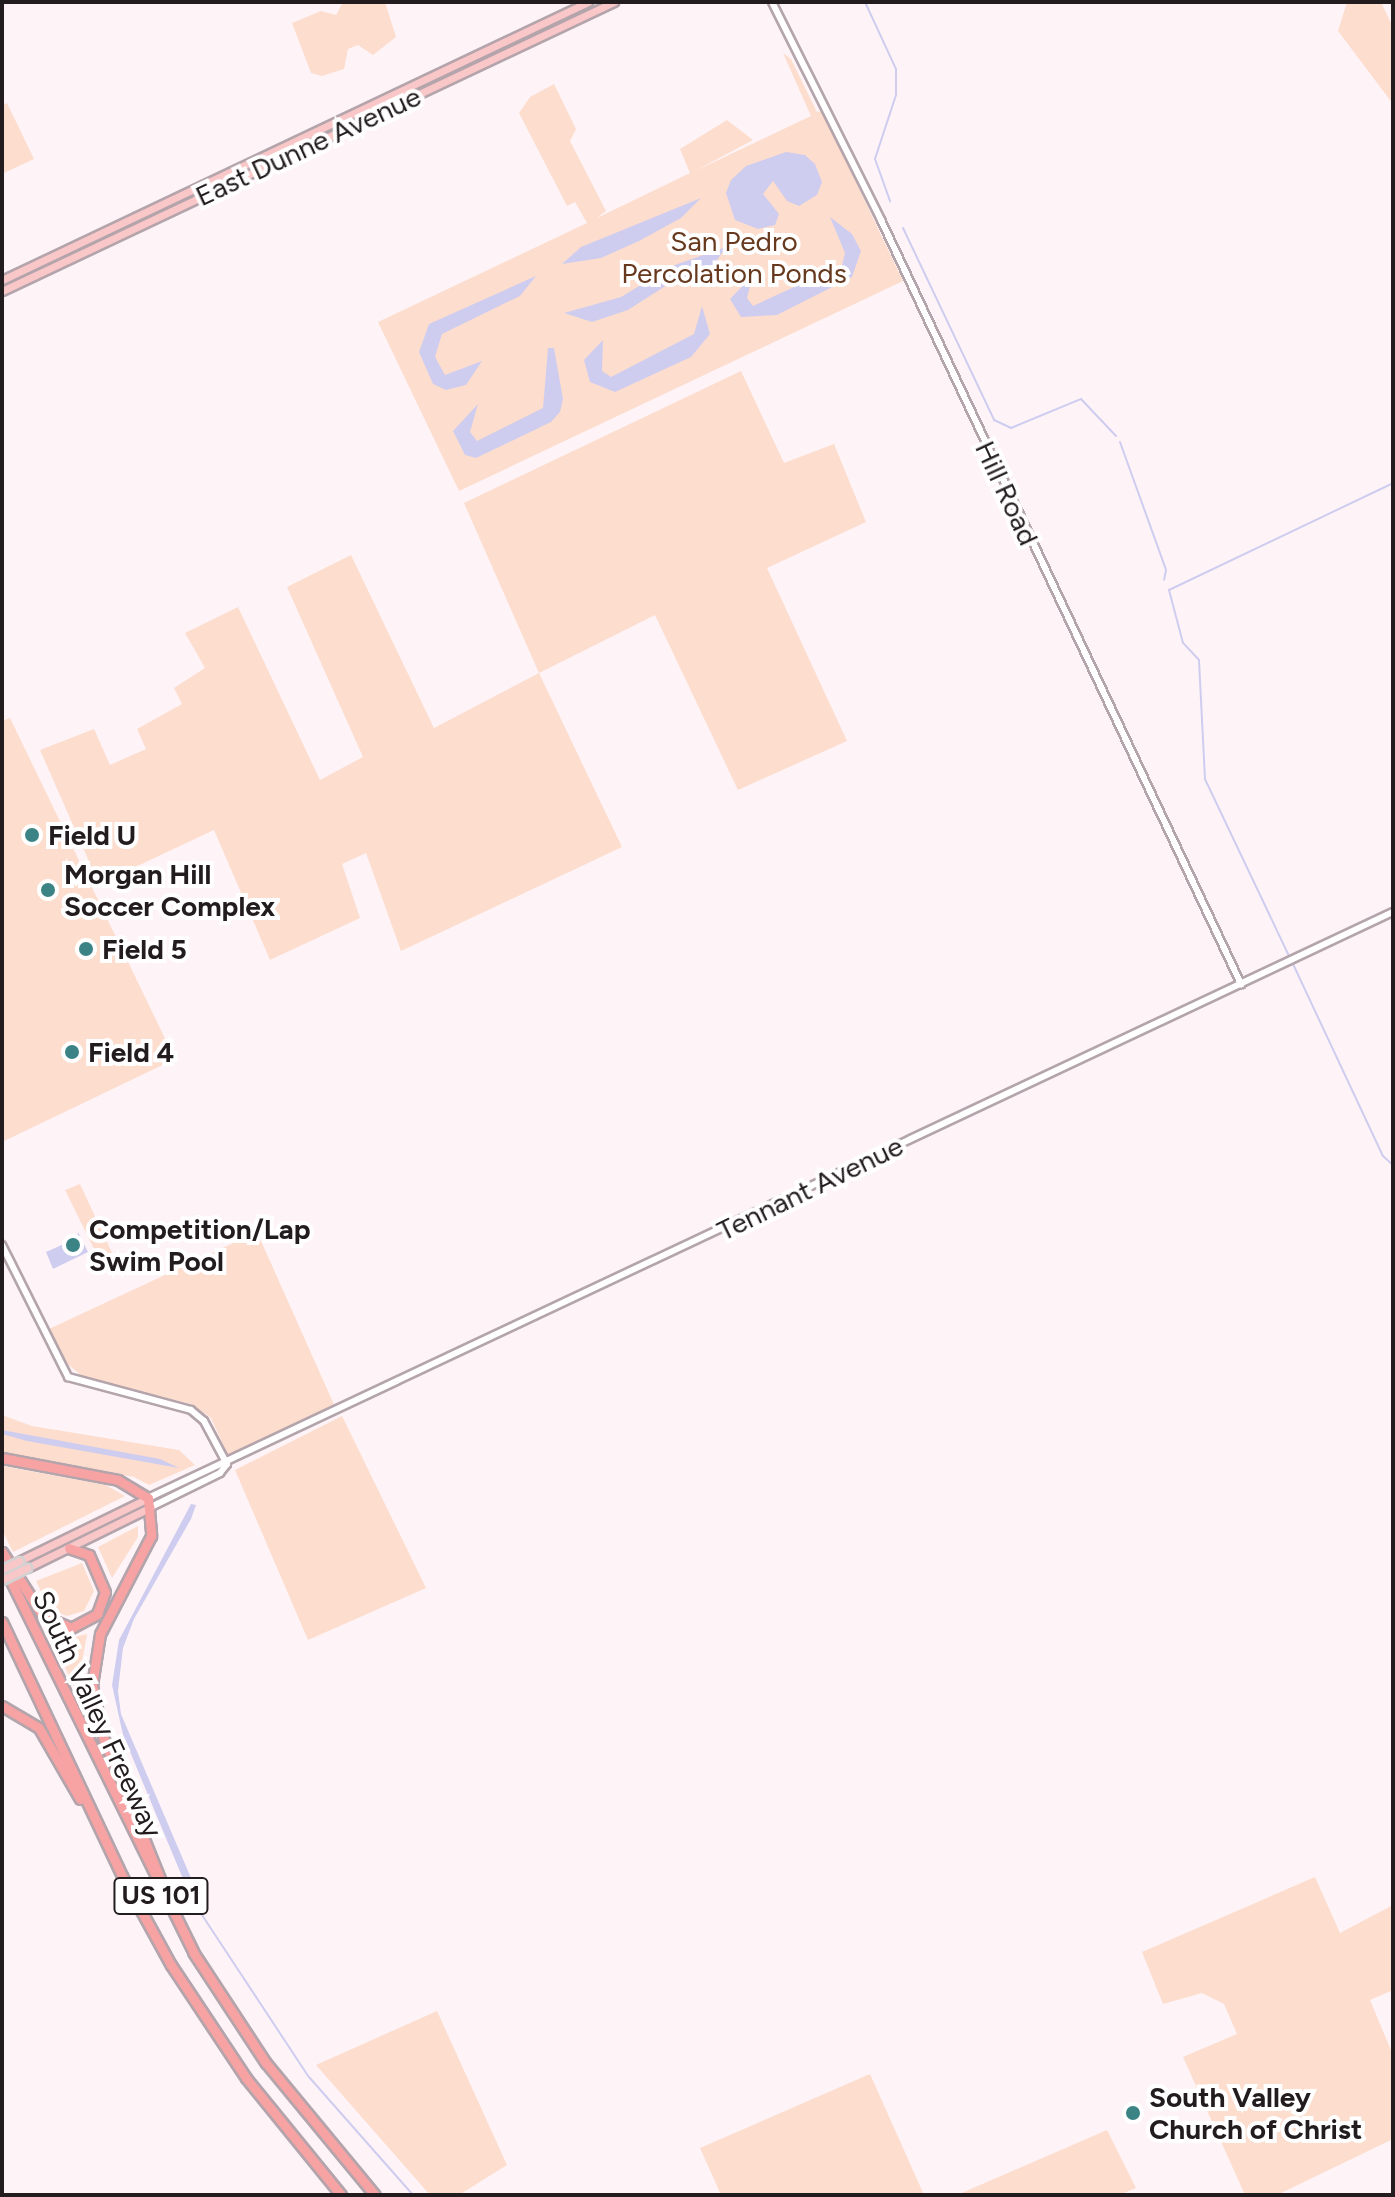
<!DOCTYPE html>
<style>
body{margin:0}
#map{position:relative;width:1395px;height:2197px;overflow:hidden;background:#fef4f8;font-family:Figtree,sans-serif}
div>[style]{position:absolute}
.green>*{inset:0;background:#fdddcd}
.water>*{inset:0;background:#cfcdef}
.stream>*{height:2px;margin:-1px;padding:0 1px;transform-origin:1px;border-radius:1px;background:#cfcdef}
.roads{filter:drop-shadow(2px 0 #b4a4ab) drop-shadow(-2px 0 #b4a4ab) drop-shadow(0 2px #b4a4ab) drop-shadow(0 -2px #b4a4ab)}
.minor>*{height:6px;margin:-3px;padding:0 3px;transform-origin:3px;border-radius:3px;background:#fff}
.major>*{height:7px;margin:-3.5px;padding:0 3.5px;transform-origin:3.5px;border-radius:3.5px;background:#fac7c8}
.highway>*{height:9px;margin:-4.5px;padding:0 4.5px;transform-origin:4.5px;border-radius:4.5px;background:#f7a2a3}
.bridges{filter:drop-shadow(2px 0 #d3d2d2) drop-shadow(-2px 0 #d3d2d2) drop-shadow(0 2px #d3d2d2) drop-shadow(0 -2px #d3d2d2)}
.major-bridge>*{height:7px;margin:-3.5px;padding:0 3.5px;transform-origin:3.5px;border-radius:3.5px;background:#fac7c8}
.dots>*{width:22px;height:22px;translate:-50% -50%;box-sizing:border-box;border:4px solid #fff;border-radius:50%}
span{translate:-50% -50%;white-space:nowrap;text-align:center;line-height:1.15;-webkit-text-stroke:8px #fff;paint-order:stroke}
.shield-label span{padding:2px 6px;background:#fff;border:2px solid;border-radius:6px;-webkit-text-stroke-width:0}
.shield-label{font-size:26px;color:#221c1e;font-weight:700}
.street-label{font-size:28px;color:#221c1e}
.park-label{font-size:28px;color:#67391e}
.poi-label{font-size:28px;color:#221c1e;font-weight:700}
.left{translate:0 -50%;text-align:left}
.frame{position:absolute;inset:0;border:4px solid #221c1e;pointer-events:none}
</style>
<div id="map">
<div class="green">
<div style="clip-path:polygon(343px 2px,385px 2px,396px 37px,373px 55px,358px 45px,348px 49px,344px 69px,322px 76px,311px 73px,292px 23px,321px 11px,336px 15px)"></div>
<div style="clip-path:polygon(1347px 2px,1381px 2px,1393px 27px,1393px 104px,1338px 31px)"></div>
<div style="clip-path:polygon(783px 53px,791px 59px,817px 112px,822px 111px,903px 281px,459px 491px,378px 322px,587px 223px,575px 202px,567px 206px,519px 113px,530px 97px,554px 84px,576px 129px,570px 141px,606px 211px,597px 218px,690px 173px,680px 149px,727px 120px,753px 140px,695px 171px,811px 116px)"></div>
<div style="clip-path:polygon(7px 103px,34px 159px,2px 174px,2px 106px)"></div>
<div style="clip-path:polygon(741px 371px,784px 463px,834px 444px,866px 522px,767px 568px,847px 741px,738px 790px,655px 615px,539px 673px,622px 847px,401px 951px,366px 853px,342px 864px,360px 918px,270px 960px,214px 830px,99px 884px,40px 750px,94px 729px,110px 765px,146px 749px,137px 729px,182px 704px,174px 688px,205px 668px,185px 633px,238px 607px,320px 780px,363px 757px,287px 587px,351px 555px,434px 728px,539px 673px,464px 503px)"></div>
<div style="clip-path:polygon(10px 718px,175px 1059px,2px 1142px,2px 721px)"></div>
<div style="clip-path:polygon(80px 1184px,113px 1255px,100px 1261px,65px 1190px)"></div>
<div style="clip-path:polygon(257px 1232px,336px 1409px,230px 1460px,211px 1418px,191px 1404px,83px 1377px,57px 1355px,49px 1329px)"></div>
<div style="clip-path:polygon(2px 1415px,32px 1426px,179px 1450px,195px 1465px,149px 1485px,134px 1477px,2px 1452px)"></div>
<div style="clip-path:polygon(342px 1416px,426px 1588px,308px 1640px,235px 1470px)"></div>
<div style="clip-path:polygon(2px 1466px,106px 1485px,125px 1496px,13px 1552px,2px 1530px)"></div>
<div style="clip-path:polygon(138px 1526px,138px 1537px,112px 1578px,98px 1547px)"></div>
<div style="clip-path:polygon(82px 1563px,94px 1591px,84px 1611px,67px 1616px,50px 1610px,36px 1581px)"></div>
<div style="clip-path:polygon(87px 1634px,81px 1668px,89px 1719px,50px 1635px,71px 1638px)"></div>
<div style="clip-path:polygon(1315px 1877px,1340px 1933px,1393px 1905px,1393px 1990px,1370px 2000px,1393px 2055px,1393px 2139px,1277px 2195px,1245px 2195px,1183px 2057px,1237px 2034px,1224px 2004px,1202px 1993px,1163px 2004px,1142px 1952px)"></div>
<div style="clip-path:polygon(437px 2011px,507px 2165px,459px 2195px,430px 2195px,316px 2065px)"></div>
<div style="clip-path:polygon(870px 2074px,924px 2195px,721px 2195px,700px 2148px)"></div>
<div style="clip-path:polygon(1107px 2130px,1136px 2188px,1119px 2195px,957px 2195px)"></div>
</div>
<div class="water">
<div style="clip-path:polygon(786px 152px,805px 155px,815px 164px,822px 182px,817px 195px,799px 206px,787px 201px,773px 181px,763px 194px,779px 214px,775px 225px,758px 229px,735px 220px,726px 193px,731px 180px,746px 166px)"></div>
<div style="clip-path:polygon(701px 198px,681px 218px,639px 241px,601px 258px,562px 264px,581px 247px)"></div>
<div style="clip-path:polygon(830px 217px,852px 234px,861px 251px,852px 277px,777px 315px,741px 317px,730px 299px,753px 275px,747px 298px,753px 306px,842px 265px,845px 253px)"></div>
<div style="clip-path:polygon(726px 247px,713px 266px,667px 285px,628px 310px,592px 322px,564px 313px,621px 297px,672px 266px)"></div>
<div style="clip-path:polygon(536px 276px,520px 296px,442px 334px,435px 357px,445px 375px,482px 361px,466px 385px,446px 390px,433px 384px,419px 352px,429px 324px)"></div>
<div style="clip-path:polygon(702px 306px,710px 334px,691px 357px,615px 392px,590px 382px,584px 360px,603px 340px,602px 371px,611px 377px,694px 334px)"></div>
<div style="clip-path:polygon(548px 348px,554px 348px,563px 399px,560px 412px,551px 422px,476px 458px,465px 455px,453px 431px,478px 404px,470px 432px,477px 441px,543px 408px)"></div>
<div style="clip-path:polygon(78px 1232px,88px 1252px,53px 1269px,46px 1252px,77px 1238px)"></div>
<div style="clip-path:polygon(2px 1430px,160px 1459px,179px 1468px,27px 1441px,2px 1434px)"></div>
<div style="clip-path:polygon(191px 1504px,196px 1505px,191px 1519px,134px 1619px,123px 1648px,118px 1691px,121px 1714px,203px 1906px,196px 1910px,123px 1735px,112px 1685px,119px 1640px)"></div>
</div>
<div class="stream">
<div style="left:865px;top:2px;width:74px;rotate:65.2deg"></div>
<div style="left:896px;top:69px;width:26px;rotate:90deg"></div>
<div style="left:896px;top:95px;width:67px;rotate:108.2deg"></div>
<div style="left:875px;top:159px;width:45px;rotate:70.3deg"></div>
<div style="left:903px;top:228px;width:212px;rotate:64.6deg"></div>
<div style="left:994px;top:420px;width:19px;rotate:25deg"></div>
<div style="left:1011px;top:428px;width:76px;rotate:-22.5deg"></div>
<div style="left:1081px;top:399px;width:51px;rotate:46.6deg"></div>
<div style="left:1120px;top:442px;width:136px;rotate:70.2deg"></div>
<div style="left:1166px;top:570px;width:10px;rotate:101deg"></div>
<div style="left:1289px;top:956px;width:196px;rotate:-115.4deg"></div>
<div style="left:1205px;top:779px;width:119px;rotate:-92.9deg"></div>
<div style="left:1199px;top:660px;width:23px;rotate:-133deg"></div>
<div style="left:1183px;top:643px;width:55px;rotate:-104.8deg"></div>
<div style="left:1169px;top:590px;width:248px;rotate:-25.5deg"></div>
<div style="left:1293px;top:964px;width:212px;rotate:64.9deg"></div>
<div style="left:1383px;top:1156px;width:13px;rotate:42deg"></div>
<div style="left:202px;top:1915px;width:194px;rotate:56.6deg"></div>
<div style="left:309px;top:2077px;width:157px;rotate:48.6deg"></div>
</div>
<div class="roads">
<div class="minor">
<div style="left:772px;top:2px;width:244px;rotate:63.4deg"></div>
<div style="left:881px;top:220px;width:845px;rotate:64.77deg"></div>
<div style="left:2px;top:1245px;width:148px;rotate:63.4deg"></div>
<div style="left:68px;top:1377px;width:127px;rotate:15deg"></div>
<div style="left:191px;top:1410px;width:17px;rotate:40deg"></div>
<div style="left:204px;top:1421px;width:49px;rotate:61.9deg"></div>
<div style="left:148px;top:1498px;width:1376px;rotate:-25.21deg"></div>
<div style="left:151px;top:1507px;width:77px;rotate:-26.2deg"></div>
<div style="left:220px;top:1473px;width:11px;rotate:-52deg"></div>
</div>
<div class="major">
<div style="left:2px;top:280px;width:649px;rotate:-25.38deg"></div>
<div style="left:2px;top:291px;width:677px;rotate:-25.28deg"></div>
<div style="left:19px;top:1561px;width:144px;rotate:-26deg"></div>
<div style="left:27px;top:1568px;width:138px;rotate:-26.2deg"></div>
</div>
<div class="highway">
<div style="left:2px;top:1458px;width:118px;rotate:10.7deg"></div>
<div style="left:118px;top:1480px;width:35px;rotate:31deg"></div>
<div style="left:148px;top:1498px;width:38px;rotate:85deg"></div>
<div style="left:151px;top:1536px;width:110px;rotate:117.5deg"></div>
<div style="left:100px;top:1634px;width:52px;rotate:98.9deg"></div>
<div style="left:92px;top:1685px;width:53px;rotate:78.1deg"></div>
<div style="left:103px;top:1737px;width:171px;rotate:68.1deg"></div>
<div style="left:2px;top:1552px;width:76px;rotate:57.4deg"></div>
<div style="left:43px;top:1616px;width:30px;rotate:23deg"></div>
<div style="left:71px;top:1628px;width:30px;rotate:-28deg"></div>
<div style="left:97px;top:1614px;width:23px;rotate:-70deg"></div>
<div style="left:105px;top:1592px;width:40px;rotate:-113.4deg"></div>
<div style="left:89px;top:1555px;width:21px;rotate:-161deg"></div>
<div style="left:2px;top:1563px;width:433px;rotate:63.8deg"></div>
<div style="left:193px;top:1952px;width:133px;rotate:56.7deg"></div>
<div style="left:266px;top:2063px;width:171px;rotate:50.5deg"></div>
<div style="left:2px;top:1622px;width:281px;rotate:64.7deg"></div>
<div style="left:122px;top:1876px;width:102px;rotate:61.2deg"></div>
<div style="left:171px;top:1965px;width:136px;rotate:56.4deg"></div>
<div style="left:246px;top:2078px;width:151px;rotate:50.9deg"></div>
<div style="left:2px;top:1706px;width:43px;rotate:30.7deg"></div>
<div style="left:39px;top:1728px;width:82px;rotate:60deg"></div>
</div>
</div>
<div class="bridges">
<div class="major-bridge">
<div style="left:2px;top:1569px;width:19px;rotate:-25deg"></div>
<div style="left:2px;top:1580px;width:28px;rotate:-26deg"></div>
</div>
</div>
<div class="dots">
<div style="left:32px;top:835px;background:#3b8385"></div>
<div style="left:48px;top:890px;background:#3b8385"></div>
<div style="left:86px;top:949px;background:#3b8385"></div>
<div style="left:72px;top:1052px;background:#3b8385"></div>
<div style="left:73px;top:1245px;background:#3b8385"></div>
<div style="left:1133px;top:2113px;background:#3b8385"></div>
</div>
<div class="shield-label">
<span style="left:161px;top:1896px">US 101</span>
</div>
<div class="street-label">
<span style="left:308px;top:146px;rotate:-25deg">East Dunne Avenue</span>
<span style="left:1007px;top:493px;rotate:65deg">Hill Road</span>
<span style="left:810px;top:1188px;rotate:-26deg">Tennant Avenue</span>
<span style="left:98px;top:1714px;rotate:65deg">South Valley Freeway</span>
</div>
<div class="park-label">
<span style="left:734px;top:257px">San Pedro<br>Percolation Ponds</span>
</div>
<div class="poi-label">
<span class="left" style="left:48px;top:835px">Field U</span>
<span class="left" style="left:64px;top:890px">Morgan Hill<br>Soccer Complex</span>
<span class="left" style="left:102px;top:949px">Field 5</span>
<span class="left" style="left:88px;top:1052px">Field 4</span>
<span class="left" style="left:89px;top:1245px">Competition/Lap<br>Swim Pool</span>
<span class="left" style="left:1149px;top:2113px">South Valley<br>Church of Christ</span>
</div>
<div class="frame"></div>
</div>
